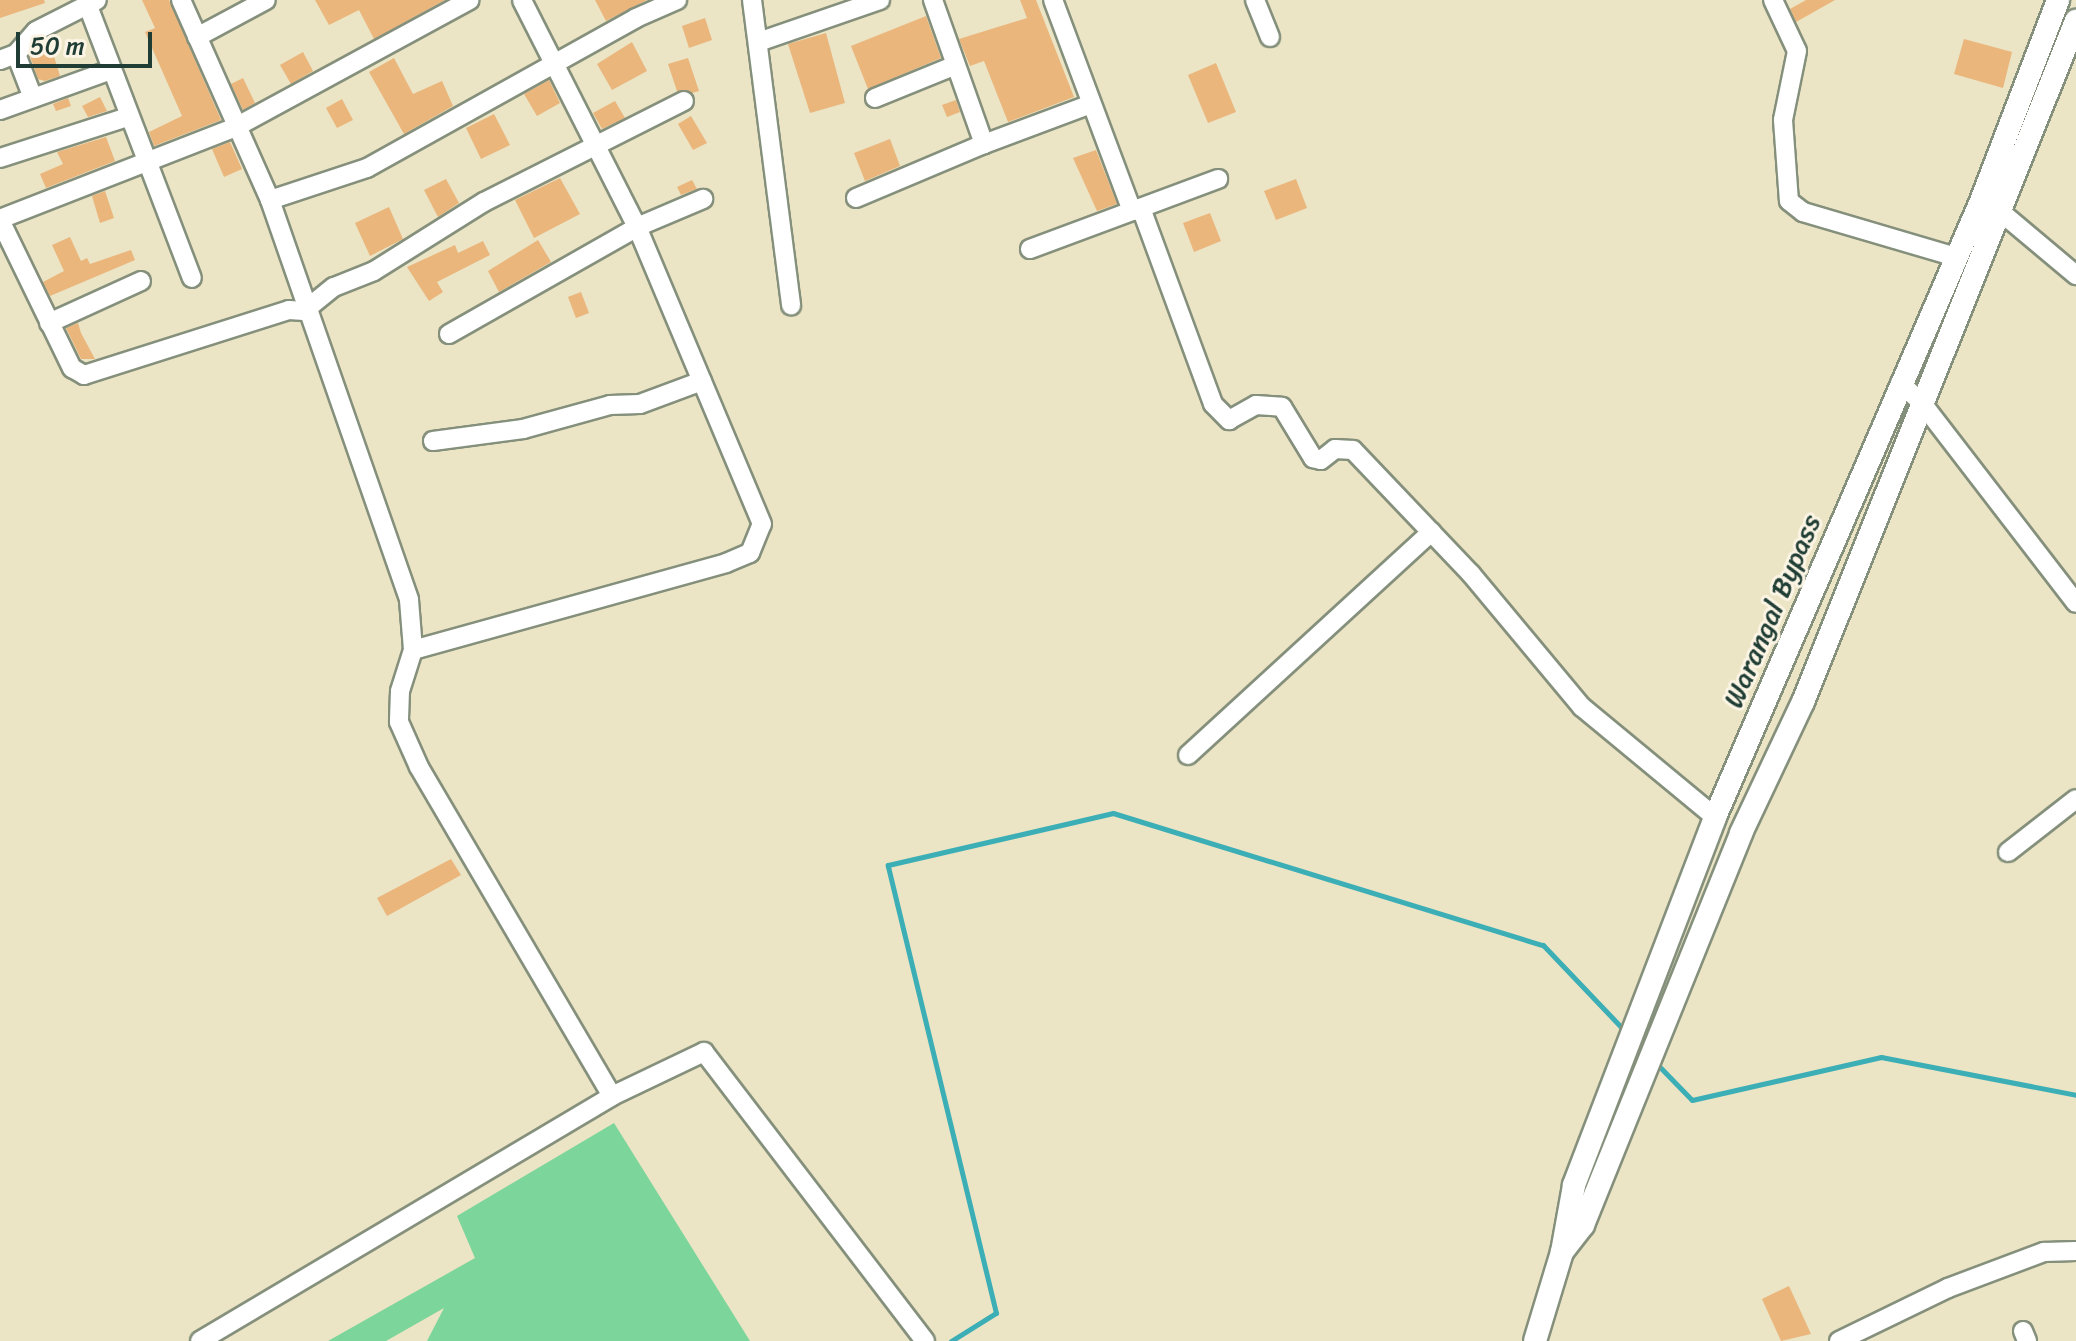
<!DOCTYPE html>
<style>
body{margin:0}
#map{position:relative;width:2076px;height:1341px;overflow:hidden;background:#ebe4c5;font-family:Sriracha,sans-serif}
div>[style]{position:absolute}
.green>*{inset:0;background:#7cd59b}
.stream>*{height:5px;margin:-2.5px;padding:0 2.5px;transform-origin:2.5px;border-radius:2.5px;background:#3caeb5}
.building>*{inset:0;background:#eab67c}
.roads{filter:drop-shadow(2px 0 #85907c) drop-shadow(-2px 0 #85907c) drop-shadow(0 2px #85907c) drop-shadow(0 -2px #85907c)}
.minor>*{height:18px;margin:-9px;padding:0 9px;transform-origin:9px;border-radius:9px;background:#fff}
.major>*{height:22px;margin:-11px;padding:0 11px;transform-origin:11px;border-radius:11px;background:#fff}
span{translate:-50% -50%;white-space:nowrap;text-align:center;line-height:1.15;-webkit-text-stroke:6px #fcf5e5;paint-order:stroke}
.street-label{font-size:28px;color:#1f3d34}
.scale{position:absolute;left:16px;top:32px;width:136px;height:36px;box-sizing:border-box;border:4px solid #1f3d34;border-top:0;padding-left:10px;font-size:24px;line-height:28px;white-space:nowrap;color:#1f3d34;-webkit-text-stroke:6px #fcf5e5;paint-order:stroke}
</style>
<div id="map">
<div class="green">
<div style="clip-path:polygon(614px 1123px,750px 1341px,427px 1341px,444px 1308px,386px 1341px,328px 1341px,475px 1258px,457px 1216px)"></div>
</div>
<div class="stream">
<div style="left:1654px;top:1061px;width:54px;rotate:45.7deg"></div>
<div style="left:1692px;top:1100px;width:194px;rotate:-12.8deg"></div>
<div style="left:1881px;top:1057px;width:199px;rotate:11deg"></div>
<div style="left:951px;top:1341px;width:53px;rotate:-31.9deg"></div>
<div style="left:996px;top:1313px;width:461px;rotate:-103.6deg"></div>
<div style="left:888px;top:865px;width:231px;rotate:-13deg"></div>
<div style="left:1113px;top:813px;width:450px;rotate:17.1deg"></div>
<div style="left:1543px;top:945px;width:119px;rotate:46.4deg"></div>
</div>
<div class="building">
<div style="clip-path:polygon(0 0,44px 0,45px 3px,0 18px)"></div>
<div style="clip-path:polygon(142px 0,169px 0,221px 120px,154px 146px,149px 132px,182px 116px,145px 32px,155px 28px)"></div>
<div style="clip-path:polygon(315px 0,445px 0,374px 39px,359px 10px,329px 25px)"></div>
<div style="clip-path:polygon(595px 0,647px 0,606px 21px)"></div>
<div style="clip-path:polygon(1020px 0,1036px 0,1074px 97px,1008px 122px,984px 61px,970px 66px,959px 39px,1027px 18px)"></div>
<div style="clip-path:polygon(1806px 0,1835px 0,1796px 22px,1790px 9px)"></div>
<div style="clip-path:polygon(926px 16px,941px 58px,868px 89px,851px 46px)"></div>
<div style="clip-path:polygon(705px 18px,712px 40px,689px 48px,682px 26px)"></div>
<div style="clip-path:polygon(826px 33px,845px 103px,810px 113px,788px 44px)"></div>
<div style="clip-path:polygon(1964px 39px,2012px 52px,2003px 88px,1954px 74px)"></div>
<div style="clip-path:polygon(632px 42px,647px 71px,612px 90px,597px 64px)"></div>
<div style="clip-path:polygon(50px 43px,60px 76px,45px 81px,38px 79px,30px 56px)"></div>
<div style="clip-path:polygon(303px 52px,313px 71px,291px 84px,280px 65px)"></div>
<div style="clip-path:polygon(394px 58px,413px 94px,442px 81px,453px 106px,404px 134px,369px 72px)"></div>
<div style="clip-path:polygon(688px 58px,699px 91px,692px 93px,677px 91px,668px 64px)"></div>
<div style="clip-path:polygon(1216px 63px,1236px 112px,1208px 123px,1188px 75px)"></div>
<div style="clip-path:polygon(243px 78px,255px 103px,243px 110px,231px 84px)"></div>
<div style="clip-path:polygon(549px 80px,560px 103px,537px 116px,524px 94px)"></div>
<div style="clip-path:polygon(100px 97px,107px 111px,88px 117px,82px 106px)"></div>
<div style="clip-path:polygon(68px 98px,71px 106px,56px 111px,53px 104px)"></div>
<div style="clip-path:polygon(342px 99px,353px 120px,337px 128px,326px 108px)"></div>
<div style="clip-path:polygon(956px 100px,960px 112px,947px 117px,942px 105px)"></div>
<div style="clip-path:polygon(615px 101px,625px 118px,602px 129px,593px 113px)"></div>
<div style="clip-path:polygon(494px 114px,510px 145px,481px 159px,466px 128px)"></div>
<div style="clip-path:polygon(691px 116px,707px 143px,693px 150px,678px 124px)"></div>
<div style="clip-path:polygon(106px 137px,115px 161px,46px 188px,40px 174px,63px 164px,57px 152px)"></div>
<div style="clip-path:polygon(890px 139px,900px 166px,865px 181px,854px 153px)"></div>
<div style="clip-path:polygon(230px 142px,242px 169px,224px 177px,212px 149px)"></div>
<div style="clip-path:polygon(1096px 150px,1117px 204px,1097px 211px,1073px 158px)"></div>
<div style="clip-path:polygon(560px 178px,580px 214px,534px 238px,515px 200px)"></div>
<div style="clip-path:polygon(446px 179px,459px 203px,438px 217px,424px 190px)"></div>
<div style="clip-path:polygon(1296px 179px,1307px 208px,1276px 220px,1264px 191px)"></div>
<div style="clip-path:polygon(692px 180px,697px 189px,681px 195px,677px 187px)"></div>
<div style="clip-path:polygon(105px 191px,114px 218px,100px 223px,92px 196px)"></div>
<div style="clip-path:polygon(389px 207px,403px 239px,370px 256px,355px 223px)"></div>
<div style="clip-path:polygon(1210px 213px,1221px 241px,1194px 252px,1183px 223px)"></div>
<div style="clip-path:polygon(70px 237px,81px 261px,87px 258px,90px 264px,131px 250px,135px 260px,50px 296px,43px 282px,64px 271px,52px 245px)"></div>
<div style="clip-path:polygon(538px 240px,551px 262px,499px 292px,488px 271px)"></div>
<div style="clip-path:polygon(483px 241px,490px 255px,437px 282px,443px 292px,429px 301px,407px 267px,455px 245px,458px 253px)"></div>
<div style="clip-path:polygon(581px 292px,589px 313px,576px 318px,568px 297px)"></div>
<div style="clip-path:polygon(78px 323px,81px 333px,95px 359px,81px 359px,66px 328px)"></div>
<div style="clip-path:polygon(451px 859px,461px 875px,387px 916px,377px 898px)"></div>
<div style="clip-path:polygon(1789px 1286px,1811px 1334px,1781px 1341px,1762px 1299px)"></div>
</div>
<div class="roads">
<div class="minor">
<div style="left:181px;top:0;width:219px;rotate:66deg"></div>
<div style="left:270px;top:200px;width:423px;rotate:70.8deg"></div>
<div style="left:409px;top:600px;width:50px;rotate:85.4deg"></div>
<div style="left:413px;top:650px;width:43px;rotate:107.6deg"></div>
<div style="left:400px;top:691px;width:31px;rotate:92deg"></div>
<div style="left:399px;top:722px;width:49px;rotate:66deg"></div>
<div style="left:419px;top:767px;width:381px;rotate:59.6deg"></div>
<div style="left:752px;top:0;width:308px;rotate:82.7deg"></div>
<div style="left:933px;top:0;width:153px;rotate:70.5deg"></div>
<div style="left:984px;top:144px;width:114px;rotate:-20.5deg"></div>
<div style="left:1255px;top:0;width:40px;rotate:68deg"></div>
<div style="left:1773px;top:0;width:56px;rotate:64.8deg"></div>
<div style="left:1797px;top:51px;width:70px;rotate:101.5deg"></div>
<div style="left:1783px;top:120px;width:81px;rotate:85.8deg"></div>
<div style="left:1789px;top:201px;width:18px;rotate:38deg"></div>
<div style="left:1803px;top:212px;width:159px;rotate:16.4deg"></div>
<div style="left:88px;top:6px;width:291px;rotate:69.1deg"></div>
<div style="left:197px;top:37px;width:78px;rotate:-28.2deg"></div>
<div style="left:761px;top:41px;width:126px;rotate:-19deg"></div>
<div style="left:16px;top:54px;width:47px;rotate:68.9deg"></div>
<div style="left:0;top:60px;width:17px;rotate:-21deg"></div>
<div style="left:16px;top:54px;width:30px;rotate:-49deg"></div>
<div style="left:36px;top:31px;width:68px;rotate:-26.9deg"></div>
<div style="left:875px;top:98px;width:87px;rotate:-22.2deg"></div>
<div style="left:0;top:110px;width:118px;rotate:-19.8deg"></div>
<div style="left:0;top:158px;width:134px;rotate:-17.8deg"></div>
<div style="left:856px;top:198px;width:139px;rotate:-22.9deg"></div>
<div style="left:270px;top:200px;width:102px;rotate:-18.3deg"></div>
<div style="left:367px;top:168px;width:308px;rotate:-29.1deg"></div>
<div style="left:636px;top:18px;width:45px;rotate:-23.7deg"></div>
<div style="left:1141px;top:208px;width:209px;rotate:69.8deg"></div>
<div style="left:1213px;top:404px;width:23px;rotate:45deg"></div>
<div style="left:1229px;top:420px;width:31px;rotate:-29deg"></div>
<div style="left:1256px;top:405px;width:26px;rotate:4deg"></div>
<div style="left:1282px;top:407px;width:60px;rotate:58.7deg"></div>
<div style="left:1313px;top:458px;width:8px;rotate:14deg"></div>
<div style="left:1321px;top:460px;width:18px;rotate:-38deg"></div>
<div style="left:1335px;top:449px;width:18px;rotate:3deg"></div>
<div style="left:1353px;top:450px;width:171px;rotate:46.4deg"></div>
<div style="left:1471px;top:574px;width:173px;rotate:50.2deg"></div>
<div style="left:1582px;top:707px;width:173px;rotate:39.6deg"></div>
<div style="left:1132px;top:211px;width:92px;rotate:-20.4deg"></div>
<div style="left:2002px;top:213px;width:97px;rotate:40deg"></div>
<div style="left:0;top:219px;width:251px;rotate:-21.3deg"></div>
<div style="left:234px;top:128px;width:268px;rotate:-28.5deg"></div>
<div style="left:0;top:220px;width:165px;rotate:64.1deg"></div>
<div style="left:72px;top:368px;width:14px;rotate:30deg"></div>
<div style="left:84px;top:375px;width:215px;rotate:-17.6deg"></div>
<div style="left:289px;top:310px;width:15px;rotate:4deg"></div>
<div style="left:304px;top:311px;width:38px;rotate:-39deg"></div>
<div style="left:334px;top:287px;width:43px;rotate:-21.8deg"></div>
<div style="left:374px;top:271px;width:130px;rotate:-32.1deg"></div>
<div style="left:484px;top:202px;width:224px;rotate:-26.8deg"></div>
<div style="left:1030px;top:249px;width:109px;rotate:-20.4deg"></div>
<div style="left:1132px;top:211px;width:225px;rotate:-110.5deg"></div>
<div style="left:49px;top:323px;width:101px;rotate:-24.5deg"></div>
<div style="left:449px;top:334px;width:216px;rotate:-29.6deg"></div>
<div style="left:637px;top:227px;width:72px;rotate:-23deg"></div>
<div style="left:1900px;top:383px;width:30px;rotate:42deg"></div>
<div style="left:1922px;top:403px;width:252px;rotate:52.4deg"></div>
<div style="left:433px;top:441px;width:91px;rotate:-7.6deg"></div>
<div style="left:523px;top:429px;width:90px;rotate:-15.4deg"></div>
<div style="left:610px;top:405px;width:30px;rotate:-2deg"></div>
<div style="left:640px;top:404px;width:66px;rotate:-20.4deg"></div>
<div style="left:413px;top:650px;width:325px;rotate:-15.5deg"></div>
<div style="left:726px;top:563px;width:26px;rotate:-23deg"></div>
<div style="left:750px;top:553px;width:31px;rotate:-68deg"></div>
<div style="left:762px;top:524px;width:322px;rotate:-112.8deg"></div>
<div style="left:637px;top:227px;width:254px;rotate:-116.9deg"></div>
<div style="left:1188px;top:755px;width:330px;rotate:-42.5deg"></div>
<div style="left:2008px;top:852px;width:86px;rotate:-37.9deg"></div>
<div style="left:2023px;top:1331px;width:11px;rotate:68deg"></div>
<div style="left:200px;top:1341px;width:479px;rotate:-30.7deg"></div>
<div style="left:612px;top:1096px;width:102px;rotate:-25.6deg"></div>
<div style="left:704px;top:1052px;width:364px;rotate:52.6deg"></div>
<div style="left:1839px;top:1341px;width:121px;rotate:-25.9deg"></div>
<div style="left:1948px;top:1288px;width:103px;rotate:-20.6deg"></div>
<div style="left:2044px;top:1252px;width:32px;rotate:-2deg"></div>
</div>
<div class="major">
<div style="left:1562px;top:1252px;width:34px;rotate:-52deg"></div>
<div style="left:1583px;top:1225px;width:423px;rotate:-68deg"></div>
<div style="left:1741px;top:833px;width:145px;rotate:-64.7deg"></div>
<div style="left:1803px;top:702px;width:734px;rotate:-68.16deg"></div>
<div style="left:1535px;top:1341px;width:93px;rotate:-73.1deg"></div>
<div style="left:1562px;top:1252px;width:68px;rotate:-79.8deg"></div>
<div style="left:1574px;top:1185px;width:394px;rotate:-69deg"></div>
<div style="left:1715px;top:817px;width:671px;rotate:-66.64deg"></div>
<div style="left:1981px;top:201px;width:215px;rotate:-69deg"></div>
</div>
</div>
<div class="street-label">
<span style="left:1772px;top:611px;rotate:-67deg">Warangal Bypass</span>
</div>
<div class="scale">50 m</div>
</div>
